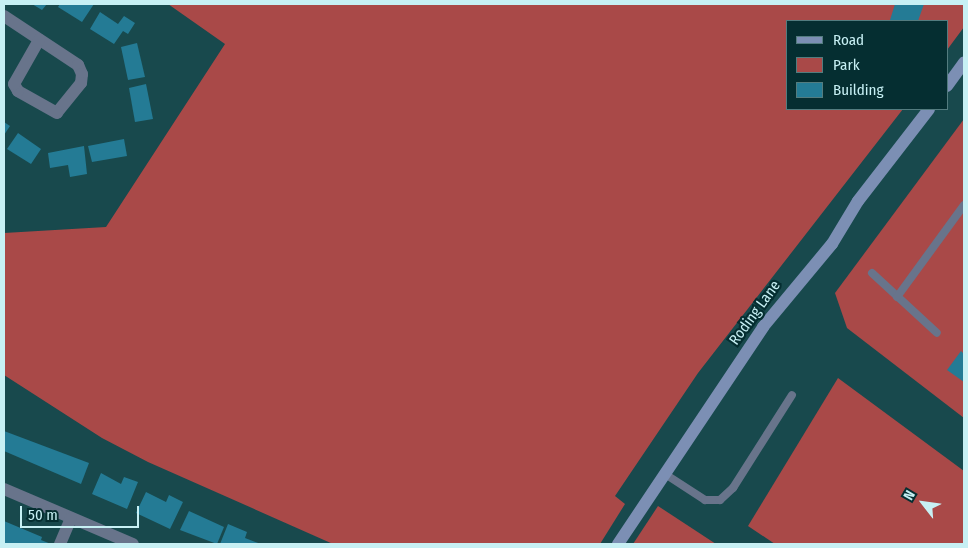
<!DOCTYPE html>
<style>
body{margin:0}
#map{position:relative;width:968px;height:548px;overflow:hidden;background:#18494d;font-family:"Fira Sans Condensed",sans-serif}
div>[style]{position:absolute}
.green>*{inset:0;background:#a94948}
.building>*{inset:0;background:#247b95}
.service>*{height:8px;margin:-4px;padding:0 4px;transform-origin:4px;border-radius:4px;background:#68748b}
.minor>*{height:12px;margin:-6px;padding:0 6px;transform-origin:6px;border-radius:6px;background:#68748b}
.secondary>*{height:12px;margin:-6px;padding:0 6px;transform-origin:6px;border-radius:6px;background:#7c8fb4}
span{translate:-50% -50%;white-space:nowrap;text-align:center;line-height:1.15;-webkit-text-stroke:4.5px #052e31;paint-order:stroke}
.street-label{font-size:15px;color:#c7f0f4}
.frame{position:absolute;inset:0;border:5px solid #c7f0f4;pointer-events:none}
.legend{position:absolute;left:786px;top:20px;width:162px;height:90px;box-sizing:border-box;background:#052e31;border:1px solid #537c7f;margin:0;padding:6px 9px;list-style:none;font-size:15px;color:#c7f0f4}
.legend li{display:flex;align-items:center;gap:10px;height:25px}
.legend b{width:25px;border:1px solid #537c7f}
.north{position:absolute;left:898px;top:478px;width:50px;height:50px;-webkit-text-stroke:4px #052e31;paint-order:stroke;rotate:300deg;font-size:14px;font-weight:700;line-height:20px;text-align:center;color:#c7f0f4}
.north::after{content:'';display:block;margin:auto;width:18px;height:22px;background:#c7f0f4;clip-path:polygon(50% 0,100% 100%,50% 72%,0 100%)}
.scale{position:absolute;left:20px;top:506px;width:119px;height:22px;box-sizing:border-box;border:2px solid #c7f0f4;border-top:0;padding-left:6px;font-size:15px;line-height:18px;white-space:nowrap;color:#c7f0f4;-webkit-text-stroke:4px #052e31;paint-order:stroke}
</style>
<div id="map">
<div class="green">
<div style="clip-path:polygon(168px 4px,964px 4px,964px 27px,947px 50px,947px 21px,787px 21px,787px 109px,903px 109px,698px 373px,615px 496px,625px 504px,600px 544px,333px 544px,148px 462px,102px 438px,4px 375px,4px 233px,106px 227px,225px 44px)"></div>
<div style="clip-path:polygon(964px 119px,964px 418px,847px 328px,835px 293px)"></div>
<div style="clip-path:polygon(838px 378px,964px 471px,964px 544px,775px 544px,748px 526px)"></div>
<div style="clip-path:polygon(658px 506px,716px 544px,633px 544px)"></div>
</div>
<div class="building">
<div style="clip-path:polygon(32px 4px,47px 4px,42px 10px)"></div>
<div style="clip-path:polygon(60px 4px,94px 4px,82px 22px,58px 7px)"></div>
<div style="clip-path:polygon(895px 4px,924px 4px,918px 21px,893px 21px,890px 20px)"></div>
<div style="clip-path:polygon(100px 12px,118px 24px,124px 16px,135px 23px,128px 34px,123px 31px,114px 44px,90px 29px)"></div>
<div style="clip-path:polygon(137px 43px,145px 77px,128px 80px,121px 47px)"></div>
<div style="clip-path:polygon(146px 84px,153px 119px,135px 122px,129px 88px)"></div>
<div style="clip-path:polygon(4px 122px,10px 126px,4px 135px)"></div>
<div style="clip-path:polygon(18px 133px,41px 149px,31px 164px,7px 149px)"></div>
<div style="clip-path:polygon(124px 139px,127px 156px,92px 162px,88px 146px)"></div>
<div style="clip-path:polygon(84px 146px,87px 174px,70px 177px,68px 165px,50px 168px,48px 153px)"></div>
<div style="clip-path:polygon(961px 351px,964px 354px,964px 382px,947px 370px)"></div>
<div style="clip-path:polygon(4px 431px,89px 463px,81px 484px,4px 451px)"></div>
<div style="clip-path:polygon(101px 473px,121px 484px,124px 477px,138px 482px,127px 509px,92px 494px)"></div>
<div style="clip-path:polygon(146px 492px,166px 502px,169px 495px,183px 502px,170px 529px,136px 513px)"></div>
<div style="clip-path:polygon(189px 511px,224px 527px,217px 544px,180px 530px)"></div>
<div style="clip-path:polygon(4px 521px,42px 537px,41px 540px,51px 544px,4px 544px)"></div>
<div style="clip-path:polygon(228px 524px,247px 532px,245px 538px,261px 544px,220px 544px)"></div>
</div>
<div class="service">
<div style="left:872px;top:273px;width:88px;rotate:42.7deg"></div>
<div style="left:897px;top:297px;width:114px;rotate:-53.9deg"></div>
<div style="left:665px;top:474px;width:48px;rotate:33deg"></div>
<div style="left:705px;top:500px;width:15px"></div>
<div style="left:720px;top:500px;width:18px;rotate:-43deg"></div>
<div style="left:733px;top:488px;width:110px;rotate:-57.6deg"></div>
</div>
<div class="minor">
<div style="left:4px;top:16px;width:89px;rotate:33.5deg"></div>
<div style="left:78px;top:65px;width:10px;rotate:66deg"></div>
<div style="left:82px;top:74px;width:9px;rotate:96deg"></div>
<div style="left:81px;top:83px;width:38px;rotate:129deg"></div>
<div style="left:57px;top:113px;width:45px;rotate:-150.6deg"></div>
<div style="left:18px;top:91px;width:8px;rotate:-120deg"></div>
<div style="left:14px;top:84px;width:51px;rotate:-60.4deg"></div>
<div style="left:4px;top:489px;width:140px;rotate:23.1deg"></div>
<div style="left:60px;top:544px;width:28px;rotate:-67deg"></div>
</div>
<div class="secondary">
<div style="left:947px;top:86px;width:29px;rotate:-54deg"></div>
<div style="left:618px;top:544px;width:261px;rotate:-56.2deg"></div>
<div style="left:763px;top:327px;width:108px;rotate:-50.3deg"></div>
<div style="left:832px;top:244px;width:50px;rotate:-58.8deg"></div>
<div style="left:858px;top:201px;width:116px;rotate:-52.3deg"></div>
</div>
<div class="street-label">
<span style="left:755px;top:313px;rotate:-54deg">Roding Lane</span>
</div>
<div class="frame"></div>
<ul class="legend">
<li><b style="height:6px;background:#7c8fb4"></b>Road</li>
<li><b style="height:14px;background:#a94948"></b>Park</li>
<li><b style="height:14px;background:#247b95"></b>Building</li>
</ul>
<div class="north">N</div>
<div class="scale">50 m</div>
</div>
